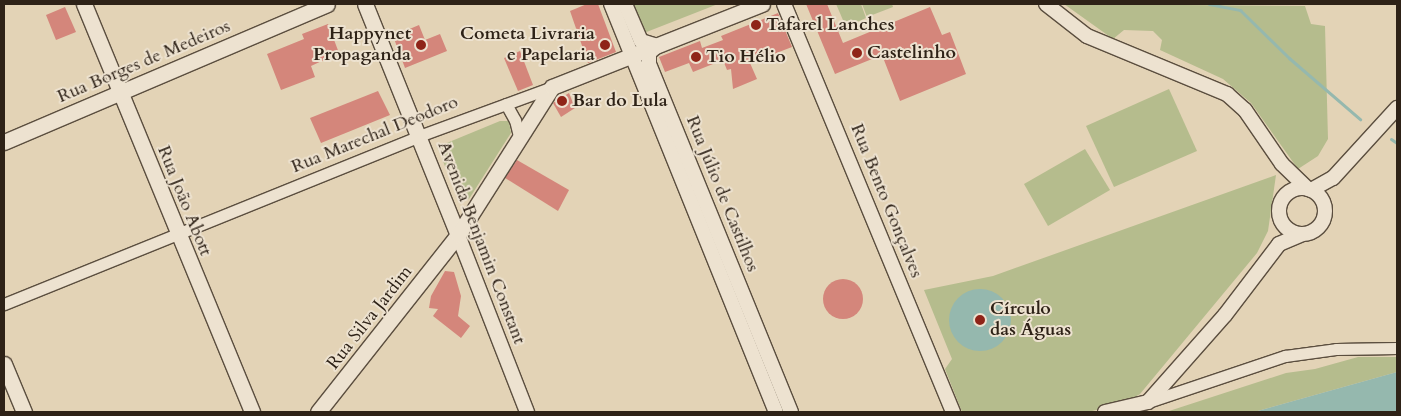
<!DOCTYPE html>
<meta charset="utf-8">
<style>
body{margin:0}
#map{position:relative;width:1401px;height:416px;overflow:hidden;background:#e3d3b6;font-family:Cardo,serif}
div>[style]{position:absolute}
.green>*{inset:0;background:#b5bc8d}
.water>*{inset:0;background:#95b8ae}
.round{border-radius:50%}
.stream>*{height:3px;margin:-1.5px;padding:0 1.5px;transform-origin:1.5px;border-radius:1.5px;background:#95b8ae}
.building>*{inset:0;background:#d4867b}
.roads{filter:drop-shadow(1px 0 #5b4e3f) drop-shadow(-1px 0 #5b4e3f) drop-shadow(0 1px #5b4e3f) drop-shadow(0 -1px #5b4e3f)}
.minor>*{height:11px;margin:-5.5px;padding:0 5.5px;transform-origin:5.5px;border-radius:5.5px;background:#ede2d0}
.tertiary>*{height:14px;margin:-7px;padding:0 7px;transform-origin:7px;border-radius:7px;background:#ede2d0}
.tertiary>.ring{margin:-7px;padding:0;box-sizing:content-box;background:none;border:14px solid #ede2d0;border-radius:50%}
.secondary>*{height:15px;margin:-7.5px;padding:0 7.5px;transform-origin:7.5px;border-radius:7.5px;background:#ede2d0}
.dots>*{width:14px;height:14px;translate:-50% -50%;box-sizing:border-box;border:2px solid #ede2d0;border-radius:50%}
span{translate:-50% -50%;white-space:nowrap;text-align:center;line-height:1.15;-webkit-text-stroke:4px #ede2d0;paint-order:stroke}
.poi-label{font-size:18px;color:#2e2217;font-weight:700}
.left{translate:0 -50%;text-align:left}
.right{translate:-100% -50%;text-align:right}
.street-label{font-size:18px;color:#2e2217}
.frame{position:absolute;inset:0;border:5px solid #2e2217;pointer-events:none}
</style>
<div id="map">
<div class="green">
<div style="clip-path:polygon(633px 4px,718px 4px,644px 33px)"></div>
<div style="clip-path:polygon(836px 4px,861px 4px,866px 18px,846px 27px)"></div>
<div style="clip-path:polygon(862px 4px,892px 4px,893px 7px,867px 17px)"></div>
<div style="clip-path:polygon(1064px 4px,1305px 6px,1311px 24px,1325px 26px,1328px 139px,1318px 156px,1298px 169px,1251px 103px,1223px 79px,1160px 50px,1162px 40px,1153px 31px,1124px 30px,1113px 39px)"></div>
<div style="clip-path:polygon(1169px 89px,1197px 151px,1114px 187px,1086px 126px)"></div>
<div style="clip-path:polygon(500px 121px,509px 121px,511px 133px,469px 199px,460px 202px,437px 147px)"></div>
<div style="clip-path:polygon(1085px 149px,1110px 190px,1048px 226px,1024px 184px)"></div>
<div style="clip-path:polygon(1276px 175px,1268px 231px,1257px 253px,1140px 394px,1125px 403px,1088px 412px,962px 412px,945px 369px,952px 359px,924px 290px,993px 276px)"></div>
<div style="clip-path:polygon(1358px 357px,1397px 357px,1397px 372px,1254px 412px,1166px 412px,1286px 373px,1315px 369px)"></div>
</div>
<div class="water">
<div class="round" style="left:949px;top:289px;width:62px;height:62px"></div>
<div style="clip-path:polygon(1397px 372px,1397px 412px,1254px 412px)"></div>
</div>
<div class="stream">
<div style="left:1209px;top:4px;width:32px;rotate:11deg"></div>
<div style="left:1240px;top:10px;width:69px;rotate:44.4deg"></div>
<div style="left:1289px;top:58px;width:94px;rotate:40.7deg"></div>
<div style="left:1391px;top:139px;width:7px;rotate:34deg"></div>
</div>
<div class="building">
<div style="clip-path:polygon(587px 4px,598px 4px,616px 52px,588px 63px,570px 11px)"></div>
<div style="clip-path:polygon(806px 4px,827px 4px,843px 43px,930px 7px,942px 35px,950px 32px,966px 74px,900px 101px,882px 55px,835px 74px)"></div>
<div style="clip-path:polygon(65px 7px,76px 32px,56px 40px,46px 15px)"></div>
<div style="clip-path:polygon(778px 13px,792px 47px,750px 63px,757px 79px,733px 89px,731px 69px,727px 70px,723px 60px,693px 72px,689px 63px,665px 72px,659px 57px,700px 41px,702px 48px,723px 40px,721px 36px)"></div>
<div style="clip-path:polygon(328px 24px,339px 53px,311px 66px,315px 77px,281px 90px,267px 54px,304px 39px,302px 34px)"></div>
<div style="clip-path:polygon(419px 25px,425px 40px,440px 34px,447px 51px,405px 68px,393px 36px)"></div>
<div style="clip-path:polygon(520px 51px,533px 85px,518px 91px,504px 58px)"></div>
<div style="clip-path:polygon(378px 91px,390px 115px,321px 143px,310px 118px)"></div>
<div style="clip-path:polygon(569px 93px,575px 108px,561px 117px,553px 103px)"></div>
<div style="clip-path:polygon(517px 160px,569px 190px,558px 211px,505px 178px)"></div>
<div style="clip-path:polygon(445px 271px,454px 272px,461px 296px,458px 316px,470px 326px,461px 338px,433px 316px,438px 309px,429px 308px,431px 296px)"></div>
<div class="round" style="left:823px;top:279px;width:40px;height:40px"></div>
</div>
<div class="roads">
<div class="minor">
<div style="left:506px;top:104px;width:18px;rotate:61deg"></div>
<div style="left:515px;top:120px;width:16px;rotate:76deg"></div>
<div style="left:4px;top:304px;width:448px;rotate:-22deg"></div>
<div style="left:419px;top:136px;width:142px;rotate:-20.2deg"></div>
<div style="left:1148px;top:402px;width:145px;rotate:-18.6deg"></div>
<div style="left:1285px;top:356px;width:51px;rotate:-7.8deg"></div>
<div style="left:1336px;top:349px;width:61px;rotate:-0.9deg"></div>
</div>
<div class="tertiary">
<div style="left:611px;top:4px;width:440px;rotate:68deg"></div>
<div style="left:625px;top:4px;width:40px;rotate:66.6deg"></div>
<div style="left:641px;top:41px;width:17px;rotate:17deg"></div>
<div style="left:784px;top:4px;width:442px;rotate:67.5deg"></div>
<div style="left:1046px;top:4px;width:52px;rotate:38deg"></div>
<div style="left:1087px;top:36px;width:152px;rotate:22.5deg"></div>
<div style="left:1227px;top:94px;width:24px;rotate:42deg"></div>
<div style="left:1245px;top:110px;width:65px;rotate:55.6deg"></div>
<div style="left:1282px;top:164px;width:36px;rotate:44deg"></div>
<div style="left:657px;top:46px;width:11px;rotate:139deg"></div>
<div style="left:649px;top:53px;width:11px;rotate:90deg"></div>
<div style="left:649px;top:64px;width:376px;rotate:67.8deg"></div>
<div class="ring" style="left:1279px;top:188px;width:32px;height:32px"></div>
<div style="left:1311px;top:190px;width:25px;rotate:-29deg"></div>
<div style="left:1333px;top:178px;width:95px;rotate:-47.6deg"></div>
<div style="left:458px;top:235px;width:190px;rotate:68.7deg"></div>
<div style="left:1105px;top:412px;width:44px;rotate:-13.1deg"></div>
<div style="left:1148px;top:402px;width:116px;rotate:-48.5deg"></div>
<div style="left:1225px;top:315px;width:89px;rotate:-52.7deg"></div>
<div style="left:1279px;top:244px;width:25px;rotate:-23deg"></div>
</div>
<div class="secondary">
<div style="left:84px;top:4px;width:441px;rotate:67.6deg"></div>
<div style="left:365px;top:4px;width:249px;rotate:68.1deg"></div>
<div style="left:4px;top:142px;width:351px;rotate:-23.1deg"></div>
<div style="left:4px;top:364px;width:52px;rotate:67.4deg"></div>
<div style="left:318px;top:412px;width:226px;rotate:-51.7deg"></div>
<div style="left:458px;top:235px;width:175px;rotate:-57.6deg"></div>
<div style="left:552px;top:87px;width:226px;rotate:-21.6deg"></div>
</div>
</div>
<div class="dots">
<div style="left:756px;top:25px;background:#8f2418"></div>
<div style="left:421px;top:45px;background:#8f2418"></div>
<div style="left:605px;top:45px;background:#8f2418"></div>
<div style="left:857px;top:53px;background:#8f2418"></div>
<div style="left:696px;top:57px;background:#8f2418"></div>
<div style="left:562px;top:101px;background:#8f2418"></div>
<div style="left:980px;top:320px;background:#8f2418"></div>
</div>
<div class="poi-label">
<span class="left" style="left:766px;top:25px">Tafarel Lanches</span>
<span class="right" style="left:411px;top:45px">Happynet<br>Propaganda</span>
<span class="right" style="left:595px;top:45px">Cometa Livraria<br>e Papelaria</span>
<span class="left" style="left:867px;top:53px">Castelinho</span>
<span class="left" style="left:706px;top:57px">Tio Hélio</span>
<span class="left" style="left:572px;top:101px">Bar do Lula</span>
<span class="left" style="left:990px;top:320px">Círculo<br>das Águas</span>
</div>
<div class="street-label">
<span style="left:144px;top:62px;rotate:-23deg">Rua Borges de Medeiros</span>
<span style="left:375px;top:135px;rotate:-22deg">Rua Marechal Deodoro</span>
<span style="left:722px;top:194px;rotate:68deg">Rua Júlio de Castilhos</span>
<span style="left:184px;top:201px;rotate:68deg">Rua João Abott</span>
<span style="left:886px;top:201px;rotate:68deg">Rua Bento Gonçalves</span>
<span style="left:481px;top:243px;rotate:69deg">Avenida Benjamin Constant</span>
<span style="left:370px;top:318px;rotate:-52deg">Rua Silva Jardim</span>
</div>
<div class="frame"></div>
</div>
